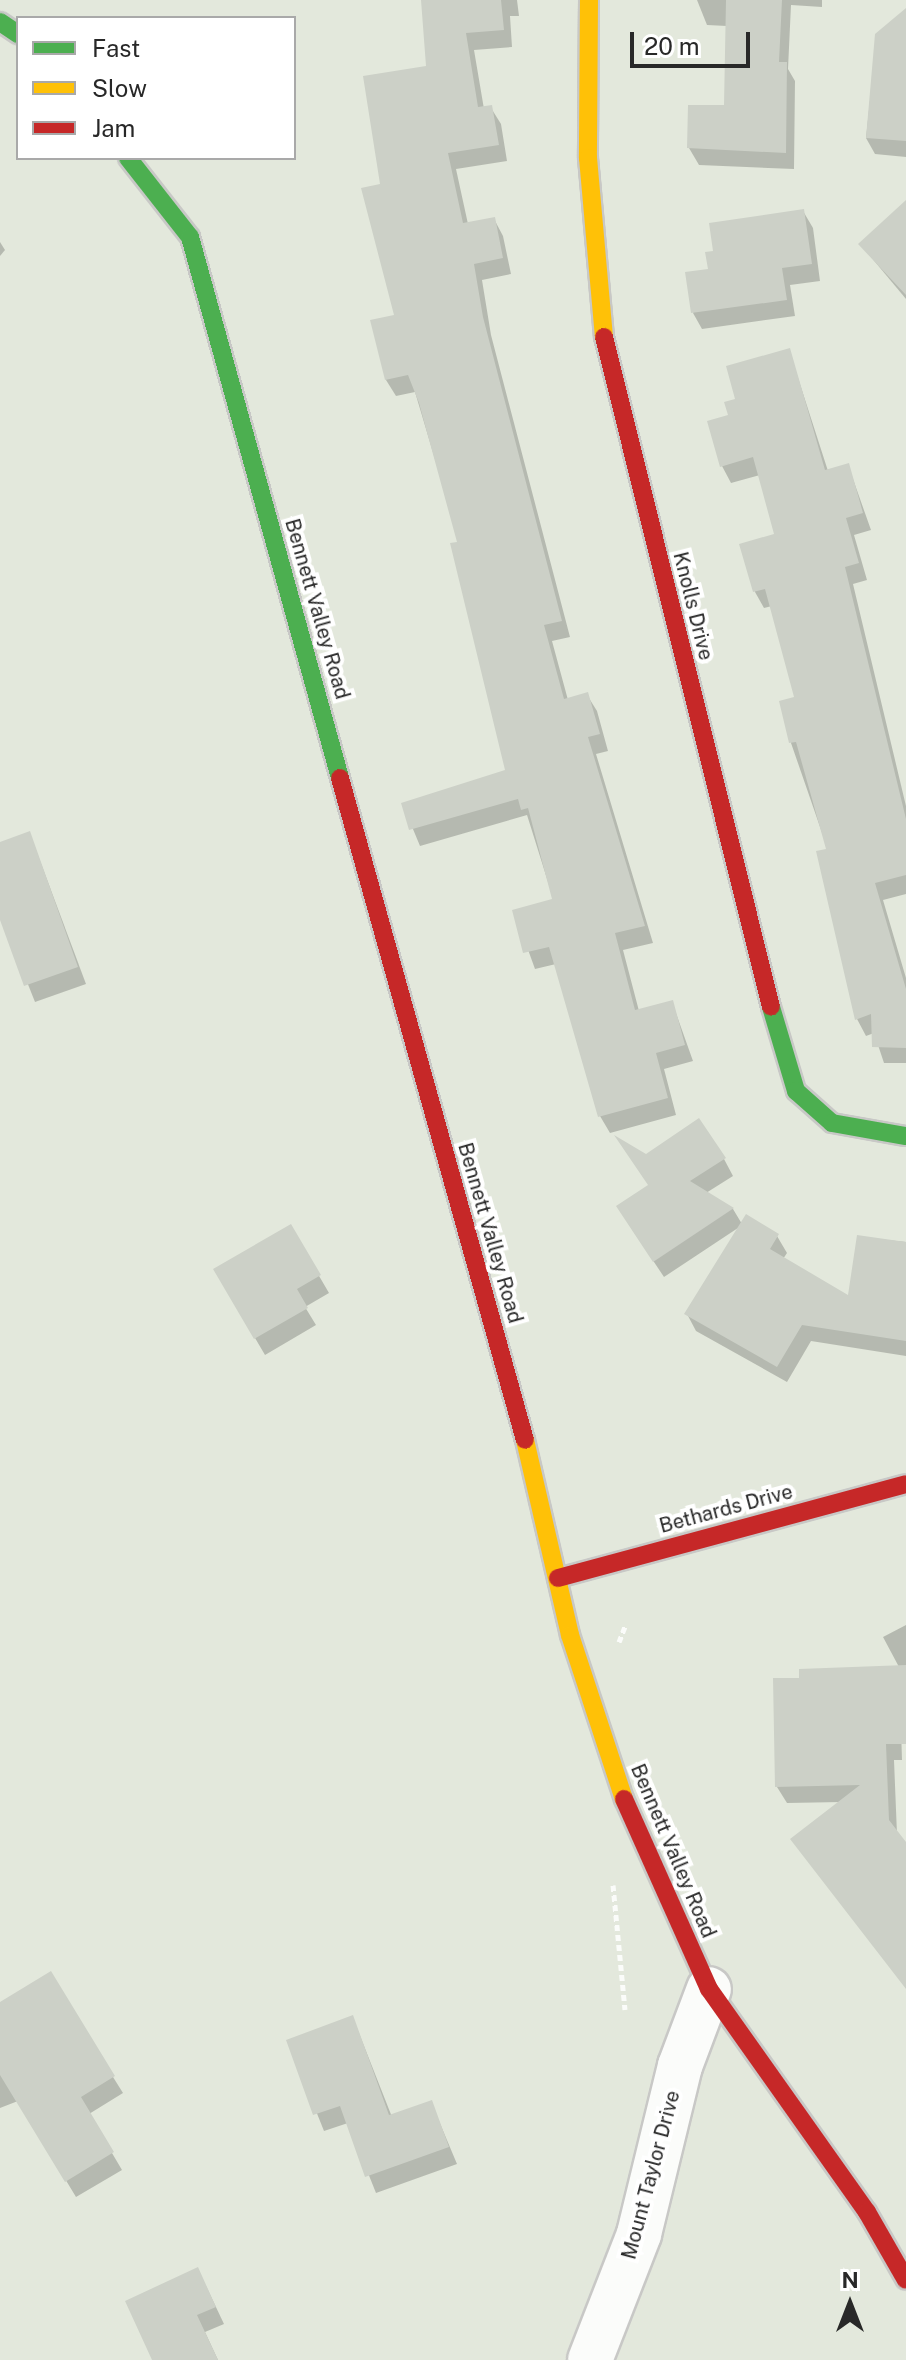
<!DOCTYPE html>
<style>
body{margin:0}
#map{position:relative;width:906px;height:2360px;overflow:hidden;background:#e3e8dc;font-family:"Public Sans",sans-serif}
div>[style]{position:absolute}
.shadow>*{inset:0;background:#0003}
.building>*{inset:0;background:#ccd0c7}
.path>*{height:5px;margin-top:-2.5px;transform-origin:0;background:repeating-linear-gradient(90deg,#fbfcfa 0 6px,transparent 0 10px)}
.roads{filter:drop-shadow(2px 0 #c8c8c6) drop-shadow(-2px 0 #c8c8c6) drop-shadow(0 2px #c8c8c6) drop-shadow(0 -2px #c8c8c6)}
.street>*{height:44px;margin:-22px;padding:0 22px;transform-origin:22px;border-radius:22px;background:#fbfcfa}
.fast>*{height:18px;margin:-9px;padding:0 9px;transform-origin:9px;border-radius:9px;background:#4caf50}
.slow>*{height:18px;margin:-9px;padding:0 9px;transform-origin:9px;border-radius:9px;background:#ffc107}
.jam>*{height:18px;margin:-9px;padding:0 9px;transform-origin:9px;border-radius:9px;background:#c62828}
span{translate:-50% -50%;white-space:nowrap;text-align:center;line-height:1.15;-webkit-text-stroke:8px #fff;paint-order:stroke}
.street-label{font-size:20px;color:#282828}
.legend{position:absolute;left:16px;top:16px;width:280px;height:144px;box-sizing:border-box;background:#fff;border:2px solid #a9a9a9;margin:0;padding:10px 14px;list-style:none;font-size:24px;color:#282828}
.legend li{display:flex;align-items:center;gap:16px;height:40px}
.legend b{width:40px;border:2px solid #a9a9a9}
.north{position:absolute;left:810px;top:2264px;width:80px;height:80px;-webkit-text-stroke:6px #fff;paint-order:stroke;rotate:0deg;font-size:22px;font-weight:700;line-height:32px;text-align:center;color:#282828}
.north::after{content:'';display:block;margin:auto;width:28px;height:36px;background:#282828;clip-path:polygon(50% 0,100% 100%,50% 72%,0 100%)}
.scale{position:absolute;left:630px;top:32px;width:120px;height:36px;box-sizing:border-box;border:4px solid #282828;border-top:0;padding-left:10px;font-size:24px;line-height:28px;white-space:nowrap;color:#282828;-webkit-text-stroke:6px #fff;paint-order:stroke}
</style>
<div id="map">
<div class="shadow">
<div style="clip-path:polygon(423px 0,517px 0,519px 16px,510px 16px,512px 47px,474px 50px,484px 109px,491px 108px,501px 124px,507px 161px,456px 169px,468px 224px,494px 219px,503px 236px,511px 274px,482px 280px,491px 335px,570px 637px,552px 641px,568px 700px,587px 695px,597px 711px,608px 751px,596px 754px,653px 943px,623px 950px,639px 1011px,672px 1002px,693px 1061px,664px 1069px,676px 1115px,610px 1133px,600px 1116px,556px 964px,535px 969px,514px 911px,554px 901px,527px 815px,420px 846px,403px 805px,507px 772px,460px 543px,415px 392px,396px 396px,386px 380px,397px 316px,382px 186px,428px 68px)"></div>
<div style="clip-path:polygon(697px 0,822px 0,822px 7px,791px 5px,788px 69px,795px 81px,794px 169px,699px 165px,689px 148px,726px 107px,727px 26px,707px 25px)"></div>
<div style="clip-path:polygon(906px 10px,906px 157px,875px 154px,866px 138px,877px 35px)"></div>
<div style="clip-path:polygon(906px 208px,906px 299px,861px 245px)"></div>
<div style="clip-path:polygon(803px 211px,813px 228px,820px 281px,790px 285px,795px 316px,702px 329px,693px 313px,710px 271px)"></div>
<div style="clip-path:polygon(0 242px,5px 250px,0 256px)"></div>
<div style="clip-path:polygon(789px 350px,828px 471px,848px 465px,871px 530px,854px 535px,867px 580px,853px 584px,906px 806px,906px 894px,883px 900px,906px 978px,906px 1063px,884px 1063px,874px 1033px,866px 1036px,857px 1019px,828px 850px,791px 743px,796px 699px,772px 606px,764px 608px,755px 592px,742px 545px,777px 535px,760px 475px,731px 483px,722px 466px,738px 400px)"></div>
<div style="clip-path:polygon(30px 834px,86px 984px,35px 1002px,0 914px,0 844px)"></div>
<div style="clip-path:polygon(646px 1156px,724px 1159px,733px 1176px,706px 1193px,733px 1209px,742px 1224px,777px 1236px,787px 1253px,783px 1259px,850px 1298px,859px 1237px,906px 1242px,906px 1356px,811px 1341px,787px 1382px,696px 1331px,687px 1314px,741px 1226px,664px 1277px,628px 1223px,652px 1195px)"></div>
<div style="clip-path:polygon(290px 1226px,329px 1293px,305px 1307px,316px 1325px,265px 1355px,215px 1270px)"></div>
<div style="clip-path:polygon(906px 1625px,906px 1725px,901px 1728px,902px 1760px,894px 1760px,897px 1834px,906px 1845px,906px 1986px,793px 1839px,842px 1802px,787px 1803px,777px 1787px,802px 1680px,899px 1667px,883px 1637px)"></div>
<div style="clip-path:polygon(0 2004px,113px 2077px,123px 2093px,89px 2114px,122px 2170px,76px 2197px,18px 2101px,0 2108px)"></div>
<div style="clip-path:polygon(353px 2018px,392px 2117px,431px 2102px,457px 2164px,376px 2193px,348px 2123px,324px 2131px,288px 2041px)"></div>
<div style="clip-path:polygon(206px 2286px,224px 2324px,205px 2332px,218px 2360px,155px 2360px)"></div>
</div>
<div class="building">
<div style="clip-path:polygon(421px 0,501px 0,504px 30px,466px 33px,478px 107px,492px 105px,499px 145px,448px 153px,463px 223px,495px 217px,503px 258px,474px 264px,483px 317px,562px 621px,544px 625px,564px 699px,588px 692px,600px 734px,588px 737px,645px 926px,615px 933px,635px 1010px,673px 1000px,685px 1045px,656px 1053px,668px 1098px,598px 1117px,549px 947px,523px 953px,512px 910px,552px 899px,528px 808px,521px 810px,518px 799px,409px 830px,401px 803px,505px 770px,450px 543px,457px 542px,419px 403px,408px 375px,385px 380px,370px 320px,394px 315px,361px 188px,380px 184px,363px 76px,426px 66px)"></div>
<div style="clip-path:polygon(726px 0,782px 0,779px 62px,787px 62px,786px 153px,687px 148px,688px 105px,724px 105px)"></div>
<div style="clip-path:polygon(906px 8px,906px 141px,866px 138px,875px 34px)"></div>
<div style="clip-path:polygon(906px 200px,906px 295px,858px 244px)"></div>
<div style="clip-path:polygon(804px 209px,812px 264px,782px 268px,787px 300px,691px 313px,685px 272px,708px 269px,705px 252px,713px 251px,709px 223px)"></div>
<div style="clip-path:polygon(790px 348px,825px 470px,849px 463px,863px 513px,846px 518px,859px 563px,845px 567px,906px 819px,906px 875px,875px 883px,906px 989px,906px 1048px,872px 1047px,871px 1014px,855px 1020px,816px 851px,826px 849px,796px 742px,789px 743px,779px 701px,794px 697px,765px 589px,753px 592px,739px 544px,774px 534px,753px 457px,720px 467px,707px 421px,728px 415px,724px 402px,735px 399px,726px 366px)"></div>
<div style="clip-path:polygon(30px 831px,78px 967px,24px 986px,0 920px,0 842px)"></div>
<div style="clip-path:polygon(699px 1118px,726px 1158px,690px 1181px,734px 1208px,653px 1262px,616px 1206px,648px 1185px,614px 1135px,646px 1154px)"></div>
<div style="clip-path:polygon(746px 1214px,779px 1234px,770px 1249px,848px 1295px,857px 1235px,906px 1242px,906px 1341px,802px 1325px,777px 1367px,684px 1314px)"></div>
<div style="clip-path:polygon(291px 1224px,321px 1275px,297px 1289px,308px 1308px,254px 1339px,213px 1269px)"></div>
<div style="clip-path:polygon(906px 1665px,906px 1744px,886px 1744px,889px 1820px,906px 1842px,906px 1989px,790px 1839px,860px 1785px,775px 1787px,773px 1678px,799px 1678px,799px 1669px)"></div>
<div style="clip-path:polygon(51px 1971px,115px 2076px,81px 2097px,114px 2152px,65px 2182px,0 2075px,0 2002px)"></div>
<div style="clip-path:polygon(353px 2015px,389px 2115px,432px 2100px,449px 2147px,365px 2177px,340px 2106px,313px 2115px,286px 2040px)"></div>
<div style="clip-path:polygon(198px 2267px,216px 2307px,197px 2315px,218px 2360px,152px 2360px,125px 2301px)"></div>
</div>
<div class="path">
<div style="left:619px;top:1642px;width:17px;rotate:-69deg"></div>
<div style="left:613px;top:1885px;width:125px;rotate:84.5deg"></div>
</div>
<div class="roads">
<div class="street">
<div style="left:590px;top:2360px;width:135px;rotate:-68.7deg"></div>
<div style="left:639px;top:2234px;width:173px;rotate:-76.3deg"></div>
<div style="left:680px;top:2066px;width:82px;rotate:-69.4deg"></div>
</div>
<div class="fast">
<div style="left:0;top:22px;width:22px;rotate:34deg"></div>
<div style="left:128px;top:158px;width:100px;rotate:51.9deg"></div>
<div style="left:190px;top:237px;width:561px;rotate:74.5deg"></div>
<div style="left:771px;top:1007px;width:88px;rotate:73.4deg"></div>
<div style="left:796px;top:1091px;width:48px;rotate:41.6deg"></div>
<div style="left:832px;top:1123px;width:75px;rotate:10deg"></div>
</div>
<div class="slow">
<div style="left:589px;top:0;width:158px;rotate:90.4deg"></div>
<div style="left:588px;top:158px;width:180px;rotate:84.9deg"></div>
<div style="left:525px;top:1440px;width:200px;rotate:77deg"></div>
<div style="left:570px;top:1635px;width:173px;rotate:71.8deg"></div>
</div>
<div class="jam">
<div style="left:604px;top:337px;width:690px;rotate:76deg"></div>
<div style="left:340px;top:778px;width:687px;rotate:74.39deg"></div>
<div style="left:558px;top:1578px;width:360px;rotate:-15.1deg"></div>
<div style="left:624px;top:1799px;width:208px;rotate:65.9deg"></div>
<div style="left:709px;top:1989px;width:273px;rotate:54.7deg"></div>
<div style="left:867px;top:2212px;width:78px;rotate:60.2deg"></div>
</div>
</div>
<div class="street-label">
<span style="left:693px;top:606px;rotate:76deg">Knolls Drive</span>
<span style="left:317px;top:609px;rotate:74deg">Bennett Valley Road</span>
<span style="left:490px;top:1233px;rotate:74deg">Bennett Valley Road</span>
<span style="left:726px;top:1509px;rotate:-15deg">Bethards Drive</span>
<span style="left:673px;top:1851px;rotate:67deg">Bennett Valley Road</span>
<span style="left:651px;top:2175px;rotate:-75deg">Mount Taylor Drive</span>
</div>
<ul class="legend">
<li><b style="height:10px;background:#4caf50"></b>Fast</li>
<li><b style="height:10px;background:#ffc107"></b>Slow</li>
<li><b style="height:10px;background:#c62828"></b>Jam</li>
</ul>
<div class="north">N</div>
<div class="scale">20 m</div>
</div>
